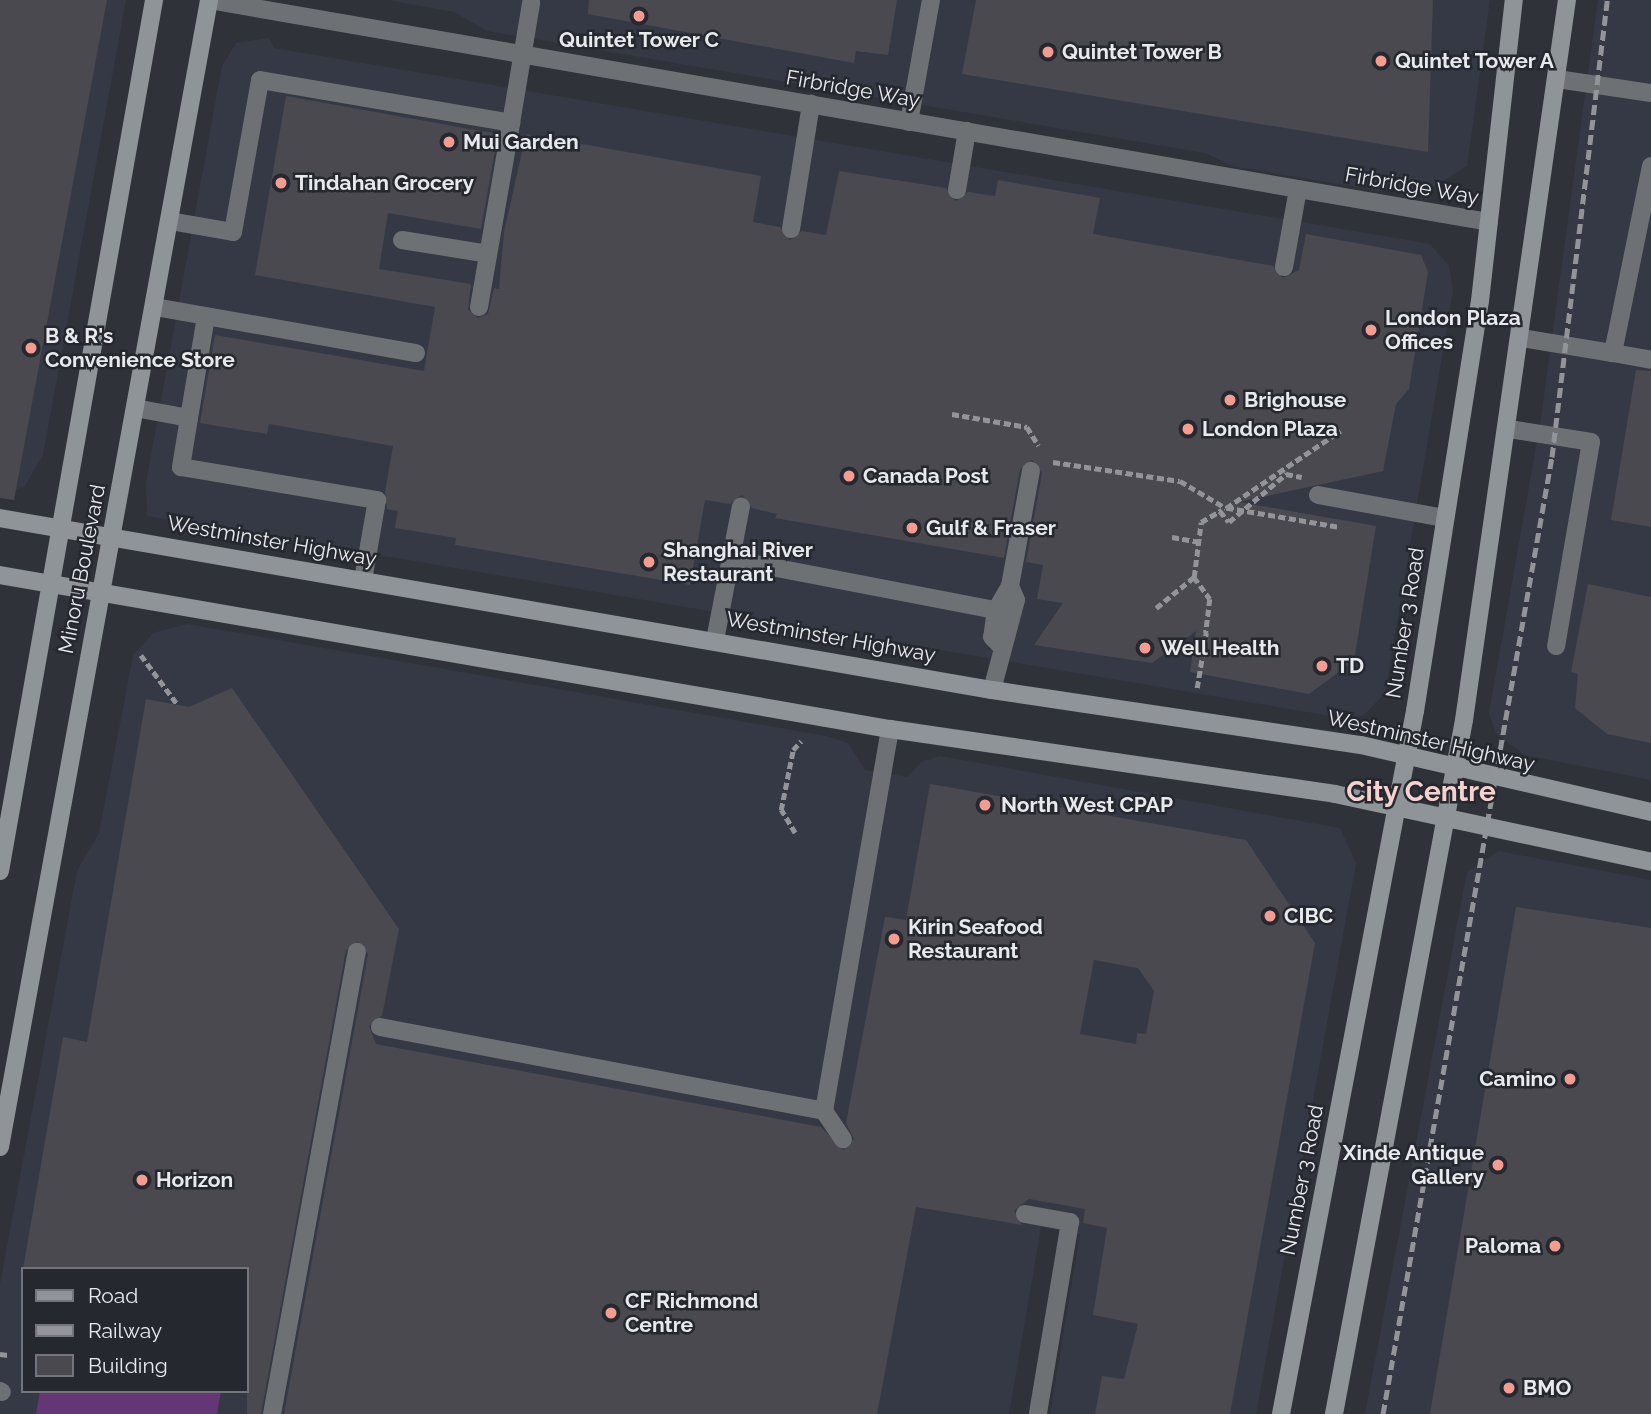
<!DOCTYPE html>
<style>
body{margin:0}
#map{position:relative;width:1651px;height:1414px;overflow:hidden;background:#303239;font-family:Raleway,sans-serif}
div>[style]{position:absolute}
.built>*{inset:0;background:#353946}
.green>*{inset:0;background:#653676}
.building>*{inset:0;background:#4a4950}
.path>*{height:4.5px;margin-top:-2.25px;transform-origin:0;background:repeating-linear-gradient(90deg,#92949a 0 7px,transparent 0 10.5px)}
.lane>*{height:18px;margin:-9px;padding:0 9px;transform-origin:9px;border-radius:9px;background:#6e7174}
.street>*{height:18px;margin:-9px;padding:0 9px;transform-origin:9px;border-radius:9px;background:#6e7174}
.secondary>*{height:18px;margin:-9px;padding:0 9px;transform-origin:9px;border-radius:9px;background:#8f9498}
.rail>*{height:5px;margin-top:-2.5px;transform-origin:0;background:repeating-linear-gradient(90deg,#929499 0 10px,transparent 0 15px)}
.path-bridge>*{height:4.5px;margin-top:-2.25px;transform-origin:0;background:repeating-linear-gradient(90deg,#92949a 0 7px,transparent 0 10.5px)}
.dots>*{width:19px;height:19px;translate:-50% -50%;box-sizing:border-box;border:4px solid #26282f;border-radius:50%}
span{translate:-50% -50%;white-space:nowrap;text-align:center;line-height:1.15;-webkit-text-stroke:5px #26282f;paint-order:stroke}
.poi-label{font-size:21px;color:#e7e9ed;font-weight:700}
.left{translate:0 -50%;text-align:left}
.right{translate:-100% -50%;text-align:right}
.street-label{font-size:21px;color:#e7e9ed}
.district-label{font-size:28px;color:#f5d2cd;font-weight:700}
.legend{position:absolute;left:21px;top:1267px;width:228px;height:126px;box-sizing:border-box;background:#26282f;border:2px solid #73757b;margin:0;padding:9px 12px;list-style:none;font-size:21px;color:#e7e9ed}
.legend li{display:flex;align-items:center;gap:14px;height:35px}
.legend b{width:35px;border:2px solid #73757b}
</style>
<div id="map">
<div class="built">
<div style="clip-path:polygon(0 0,126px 0,43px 455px,24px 487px,0 494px)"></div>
<div style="clip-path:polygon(388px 0,1490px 0,1467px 166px,1433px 187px,1380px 191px,1232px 166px,1205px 153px,487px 31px,454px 12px)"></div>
<div style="clip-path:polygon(1598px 0,1651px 0,1651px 780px,1525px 755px,1496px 734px,1489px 713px,1541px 418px)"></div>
<div style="clip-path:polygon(269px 38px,274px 48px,1430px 244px,1449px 266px,1453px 291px,1385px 693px,1364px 715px,1343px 718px,147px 516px,146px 483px,222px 66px,236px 43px)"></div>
<div style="clip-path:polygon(evenodd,187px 624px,826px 736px,848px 743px,865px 770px,908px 777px,921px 762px,940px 756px,1340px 828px,1356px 863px,1256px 1414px,1050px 1414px,1080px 1234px,1041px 1227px,1009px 1414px,0 1414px,0 1284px,77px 871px,99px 833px,133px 656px,153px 633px,187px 624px,23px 1269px,247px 1269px,247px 1391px,23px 1391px,23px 1269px)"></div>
<div style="clip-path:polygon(1499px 851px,1651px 880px,1651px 1414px,1365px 1414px,1467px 872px)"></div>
</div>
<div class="green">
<div style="clip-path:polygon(40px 1391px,221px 1391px,217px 1414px,36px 1414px)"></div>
</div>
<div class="building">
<div style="clip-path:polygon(0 0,107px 0,14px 500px,0 498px)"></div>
<div style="clip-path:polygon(589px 0,897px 0,888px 55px,856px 51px,854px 63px,588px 14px)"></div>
<div style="clip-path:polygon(976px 0,1433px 0,1428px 152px,962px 74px)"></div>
<div style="clip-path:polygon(286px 96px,498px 134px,481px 229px,388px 213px,379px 269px,471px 284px,468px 310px,478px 318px,488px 314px,494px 288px,499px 289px,504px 232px,526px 134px,761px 176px,753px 222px,780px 227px,790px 240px,802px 231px,826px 235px,839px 171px,946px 188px,956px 201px,968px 192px,995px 196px,998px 180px,1100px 198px,1093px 234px,1273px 266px,1283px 278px,1299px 270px,1306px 234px,1421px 255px,1428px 272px,1409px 389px,1396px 404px,1383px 471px,1239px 502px,1376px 526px,1354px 661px,1309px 694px,1190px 672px,1196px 631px,1152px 663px,1034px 645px,1063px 603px,1037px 599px,1043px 565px,1026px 562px,1042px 473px,1032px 460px,1020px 469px,1004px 558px,775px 518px,777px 514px,752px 508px,742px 495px,730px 504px,705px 500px,690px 585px,455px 545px,456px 538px,395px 528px,398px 511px,387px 509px,385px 492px,393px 446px,269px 424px,267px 434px,200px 423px,215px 335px,424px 371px,435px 307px,255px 275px)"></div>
<div style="clip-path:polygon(1636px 370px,1651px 371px,1651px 527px,1611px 520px)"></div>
<div style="clip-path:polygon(1588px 584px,1651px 597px,1651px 743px,1607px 734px,1575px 708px,1578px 674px,1571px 672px)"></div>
<div style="clip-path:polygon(evenodd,232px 688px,399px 929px,382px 1016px,369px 1026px,376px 1044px,821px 1127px,843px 1150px,854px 1139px,846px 1123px,885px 917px,906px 920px,930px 784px,1246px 840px,1315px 943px,1230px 1414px,1095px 1414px,1102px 1376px,1124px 1379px,1138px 1324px,1093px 1315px,1107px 1228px,1083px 1223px,1085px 1209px,1029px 1199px,1014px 1211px,1022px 1225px,916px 1207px,877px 1414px,284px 1414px,368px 954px,358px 941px,346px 950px,261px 1414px,247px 1414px,247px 1269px,23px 1269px,63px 1037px,87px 1042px,146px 699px,189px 707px,232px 688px,1094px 960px,1138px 968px,1154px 991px,1146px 1034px,1137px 1033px,1136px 1044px,1080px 1034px,1094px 960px)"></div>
<div style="clip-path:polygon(1516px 907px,1651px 928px,1651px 1414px,1430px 1414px)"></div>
</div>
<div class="path">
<div style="left:952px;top:414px;width:76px;rotate:9.8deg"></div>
<div style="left:1027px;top:427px;width:22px;rotate:58deg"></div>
<div style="left:1053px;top:462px;width:128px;rotate:8.5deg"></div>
<div style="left:1180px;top:481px;width:53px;rotate:30.4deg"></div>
<div style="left:1220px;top:511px;width:14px;rotate:51deg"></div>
<div style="left:1229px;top:522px;width:75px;rotate:-40.1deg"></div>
<div style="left:1286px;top:474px;width:16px;rotate:11deg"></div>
<div style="left:1172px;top:537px;width:27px;rotate:10deg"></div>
<div style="left:1156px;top:608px;width:49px;rotate:-39.2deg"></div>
<div style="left:1194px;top:577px;width:55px;rotate:-82.7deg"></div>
<div style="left:1201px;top:522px;width:24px;rotate:-30deg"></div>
<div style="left:141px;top:655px;width:62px;rotate:53.5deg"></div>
<div style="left:1197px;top:688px;width:56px;rotate:-80.7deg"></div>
<div style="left:795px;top:833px;width:27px;rotate:-121deg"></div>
<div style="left:781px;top:810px;width:61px;rotate:-78.7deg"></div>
<div style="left:793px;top:750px;width:12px;rotate:-48deg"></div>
<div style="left:0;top:1354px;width:8px;rotate:7deg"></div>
</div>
<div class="lane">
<div style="left:1557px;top:79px;width:95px;rotate:8.5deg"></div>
<div style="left:909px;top:122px;width:124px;rotate:-79.8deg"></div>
<div style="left:1651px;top:166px;width:191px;rotate:101.5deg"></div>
<div style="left:1613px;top:353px;width:39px;rotate:10deg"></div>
<div style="left:957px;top:190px;width:60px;rotate:-80.4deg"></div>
<div style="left:170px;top:221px;width:64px;rotate:9.9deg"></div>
<div style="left:233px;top:232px;width:154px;rotate:-79.9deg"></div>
<div style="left:260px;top:80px;width:255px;rotate:9.7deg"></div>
<div style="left:511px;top:123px;width:122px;rotate:-80.5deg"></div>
<div style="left:791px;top:229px;width:127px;rotate:-80.9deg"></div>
<div style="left:402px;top:240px;width:87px;rotate:9.2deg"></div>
<div style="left:1284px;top:267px;width:79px;rotate:-79.8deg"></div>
<div style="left:155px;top:307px;width:265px;rotate:10deg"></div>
<div style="left:479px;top:307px;width:187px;rotate:-80.1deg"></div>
<div style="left:1522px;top:338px;width:92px;rotate:9.4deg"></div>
<div style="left:135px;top:408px;width:55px;rotate:10.5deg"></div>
<div style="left:189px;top:418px;width:50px;rotate:99.3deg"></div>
<div style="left:181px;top:467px;width:199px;rotate:9.6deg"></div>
<div style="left:377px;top:500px;width:81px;rotate:99.9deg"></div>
<div style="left:189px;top:418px;width:103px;rotate:-80.5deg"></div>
<div style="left:1509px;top:429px;width:83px;rotate:9deg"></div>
<div style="left:1591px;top:442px;width:207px;rotate:99.7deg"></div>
<div style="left:1318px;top:495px;width:129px;rotate:10.3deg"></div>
<div style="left:730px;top:559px;width:271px;rotate:10.9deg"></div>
<div style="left:1010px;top:586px;width:117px;rotate:-79.7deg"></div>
<div style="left:715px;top:640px;width:136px;rotate:-79deg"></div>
<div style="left:992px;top:690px;width:93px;rotate:-75.1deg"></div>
<div style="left:1016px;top:600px;width:15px;rotate:-113deg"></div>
<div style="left:1010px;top:586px;width:28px;rotate:120deg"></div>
<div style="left:996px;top:610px;width:27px;rotate:98deg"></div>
<div style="left:992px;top:637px;width:11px;rotate:45deg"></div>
<div style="left:380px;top:1027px;width:452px;rotate:10.7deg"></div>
<div style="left:824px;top:1111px;width:34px;rotate:56deg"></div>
<div style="left:824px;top:1111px;width:388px;rotate:-80.2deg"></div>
<div style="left:1025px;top:1214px;width:46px;rotate:10.1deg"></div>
<div style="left:1070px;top:1222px;width:195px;rotate:99.5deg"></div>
<div style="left:0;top:1391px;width:2px;rotate:27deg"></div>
<div style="left:272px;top:1414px;width:470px;rotate:-79.6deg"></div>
</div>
<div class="street">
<div style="left:209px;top:0;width:1299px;rotate:9.84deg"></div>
</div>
<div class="secondary">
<div style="left:0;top:518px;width:1007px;rotate:9.84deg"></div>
<div style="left:992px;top:690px;width:373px;rotate:8.5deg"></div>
<div style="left:1361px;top:745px;width:298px;rotate:13deg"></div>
<div style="left:0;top:575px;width:903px;rotate:9.82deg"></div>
<div style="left:890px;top:729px;width:450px;rotate:8.3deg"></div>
<div style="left:1335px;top:794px;width:323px;rotate:12.1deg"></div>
<div style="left:0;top:871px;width:885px;rotate:-79.97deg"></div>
<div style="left:0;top:1147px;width:1166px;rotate:-79.67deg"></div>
<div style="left:1281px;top:1414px;width:716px;rotate:-79.21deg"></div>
<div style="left:1415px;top:711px;width:415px;rotate:-81deg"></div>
<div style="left:1480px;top:301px;width:303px;rotate:-83.6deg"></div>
<div style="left:1334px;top:1414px;width:706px;rotate:-79.39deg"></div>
<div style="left:1464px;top:720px;width:727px;rotate:-81.86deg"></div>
</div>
<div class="rail">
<div style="left:1383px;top:1414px;width:972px;rotate:-79.99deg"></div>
<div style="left:1552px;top:457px;width:460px;rotate:-83.1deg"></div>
</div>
<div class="path-bridge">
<div style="left:1337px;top:527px;width:113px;rotate:-170.3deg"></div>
<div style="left:1226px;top:508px;width:138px;rotate:-34deg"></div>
<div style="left:1194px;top:577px;width:27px;rotate:54deg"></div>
<div style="left:1210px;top:599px;width:34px;rotate:97deg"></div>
</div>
<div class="dots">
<div style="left:639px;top:16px;background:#f59c91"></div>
<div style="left:1048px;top:52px;background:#f59c91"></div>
<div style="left:1381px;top:61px;background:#f59c91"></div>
<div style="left:449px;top:142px;background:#f59c91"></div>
<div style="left:281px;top:183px;background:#f59c91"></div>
<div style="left:1371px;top:330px;background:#f59c91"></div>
<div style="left:31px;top:348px;background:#f59c91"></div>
<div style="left:1230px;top:400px;background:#f59c91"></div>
<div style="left:1188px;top:429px;background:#f59c91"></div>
<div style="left:849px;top:476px;background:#f59c91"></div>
<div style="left:912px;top:528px;background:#f59c91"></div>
<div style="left:649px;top:562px;background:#f59c91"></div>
<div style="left:1145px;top:648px;background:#f59c91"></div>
<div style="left:1322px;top:666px;background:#f59c91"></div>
<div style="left:985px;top:805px;background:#f59c91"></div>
<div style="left:1270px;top:916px;background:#f59c91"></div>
<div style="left:894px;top:939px;background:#f59c91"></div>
<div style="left:1570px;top:1079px;background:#f59c91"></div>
<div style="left:1498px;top:1165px;background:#f59c91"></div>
<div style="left:142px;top:1180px;background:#f59c91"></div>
<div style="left:1555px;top:1246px;background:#f59c91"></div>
<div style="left:611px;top:1313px;background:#f59c91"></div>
<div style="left:1509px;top:1388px;background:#f59c91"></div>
</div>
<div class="poi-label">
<span style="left:639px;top:40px">Quintet Tower C</span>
<span class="left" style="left:1062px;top:52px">Quintet Tower B</span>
<span class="left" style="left:1395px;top:61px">Quintet Tower A</span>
<span class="left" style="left:463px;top:142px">Mui Garden</span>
<span class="left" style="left:295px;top:183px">Tindahan Grocery</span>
<span class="left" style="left:1385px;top:330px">London Plaza<br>Offices</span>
<span class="left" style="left:45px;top:348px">B &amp; R's<br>Convenience Store</span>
<span class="left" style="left:1244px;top:400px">Brighouse</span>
<span class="left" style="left:1202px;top:429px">London Plaza</span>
<span class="left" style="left:863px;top:476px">Canada Post</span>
<span class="left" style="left:926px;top:528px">Gulf &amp; Fraser</span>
<span class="left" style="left:663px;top:562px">Shanghai River<br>Restaurant</span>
<span class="left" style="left:1161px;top:648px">Well Health</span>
<span class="left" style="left:1336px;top:666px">TD</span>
<span class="left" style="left:1001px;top:805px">North West CPAP</span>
<span class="left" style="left:1284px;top:916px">CIBC</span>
<span class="left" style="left:908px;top:939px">Kirin Seafood<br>Restaurant</span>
<span class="right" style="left:1556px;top:1079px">Camino</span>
<span class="right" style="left:1484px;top:1165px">Xinde Antique<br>Gallery</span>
<span class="left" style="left:156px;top:1180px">Horizon</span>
<span class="right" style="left:1541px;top:1246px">Paloma</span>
<span class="left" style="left:625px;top:1313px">CF Richmond<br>Centre</span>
<span class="left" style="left:1523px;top:1388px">BMO</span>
</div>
<div class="street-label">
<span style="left:853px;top:89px;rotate:10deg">Firbridge Way</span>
<span style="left:1412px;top:186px;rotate:10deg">Firbridge Way</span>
<span style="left:272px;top:541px;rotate:10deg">Westminster Highway</span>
<span style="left:82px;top:569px;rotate:-79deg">Minoru Boulevard</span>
<span style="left:1405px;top:623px;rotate:-81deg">Number 3 Road</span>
<span style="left:831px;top:637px;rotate:10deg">Westminster Highway</span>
<span style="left:1431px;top:741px;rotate:13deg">Westminster Highway</span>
<span style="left:1302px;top:1180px;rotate:-79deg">Number 3 Road</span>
</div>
<div class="district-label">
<span style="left:1421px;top:792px">City Centre</span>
</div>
<ul class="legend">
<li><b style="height:9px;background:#8f9498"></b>Road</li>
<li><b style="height:9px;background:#929499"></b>Railway</li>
<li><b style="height:19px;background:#4a4950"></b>Building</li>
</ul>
</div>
